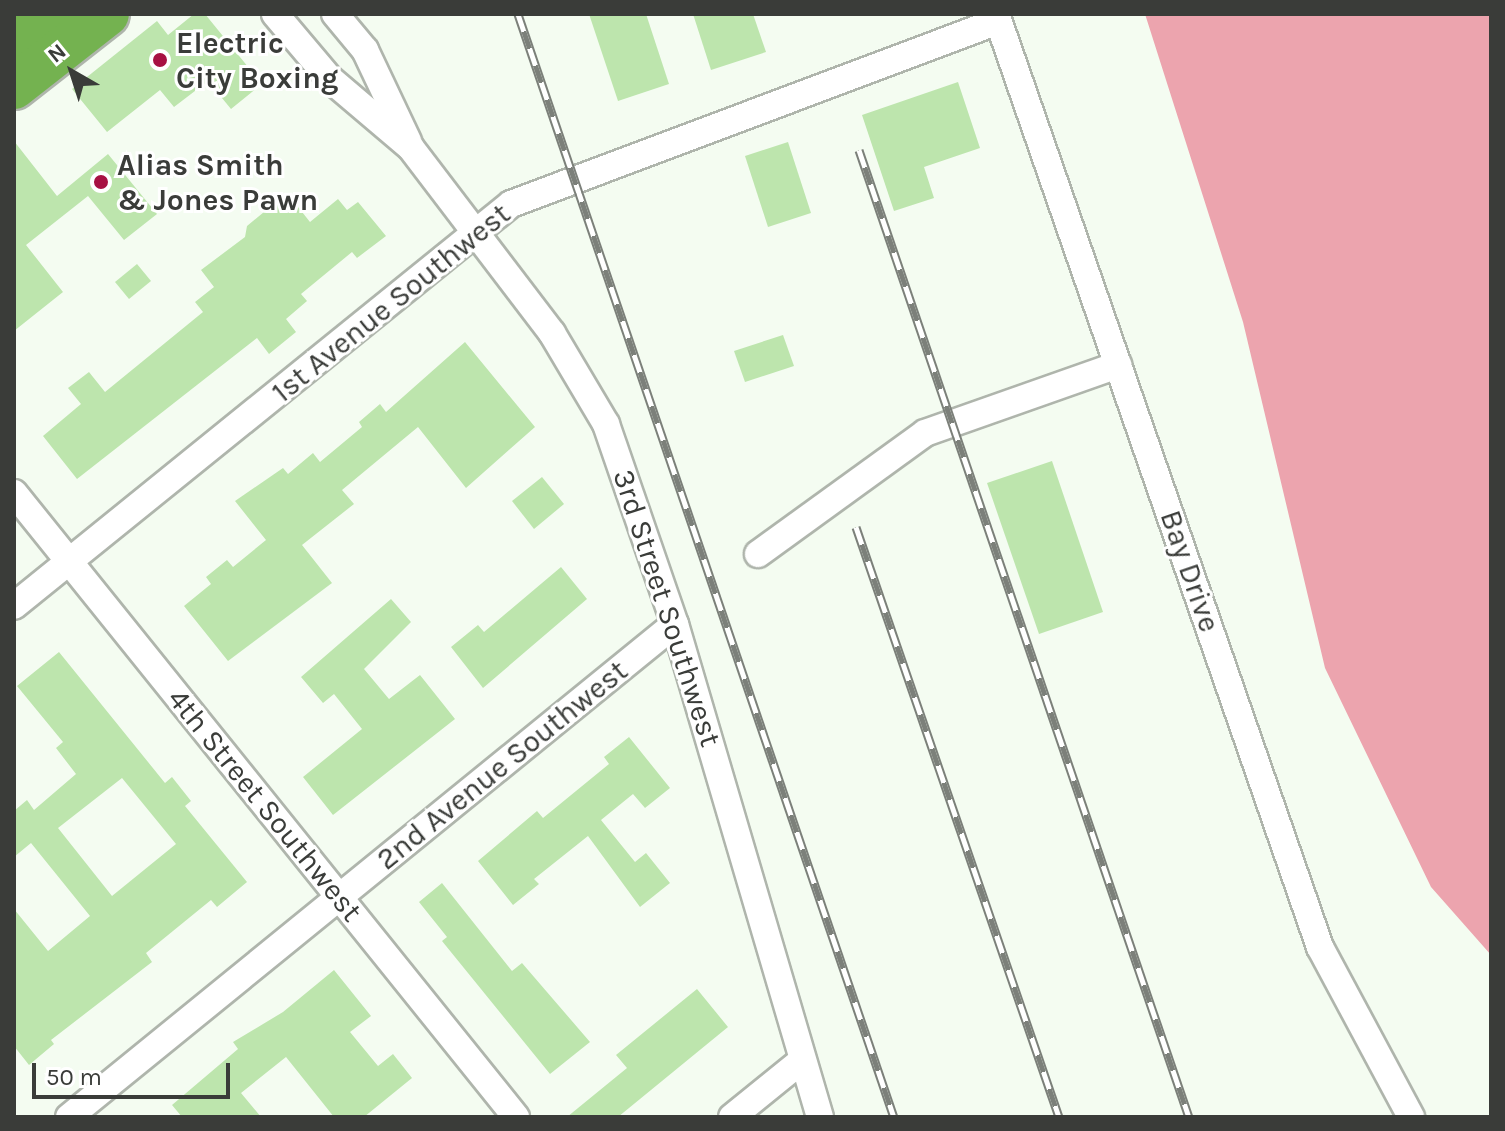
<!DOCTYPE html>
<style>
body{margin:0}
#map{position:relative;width:1505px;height:1131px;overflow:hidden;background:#f4fcf1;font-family:Karla,sans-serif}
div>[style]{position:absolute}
.water>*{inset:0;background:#eca4ae}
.building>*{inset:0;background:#bde5ad}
.roads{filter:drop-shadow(2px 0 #afb5ac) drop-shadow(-2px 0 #afb5ac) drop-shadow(0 2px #afb5ac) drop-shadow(0 -2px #afb5ac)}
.minor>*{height:26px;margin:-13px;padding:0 13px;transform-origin:13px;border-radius:13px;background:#fff}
.trunk>*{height:44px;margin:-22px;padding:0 22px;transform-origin:22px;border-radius:22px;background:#74b250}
.rail>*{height:9px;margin-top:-4.5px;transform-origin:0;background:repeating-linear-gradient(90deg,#fff 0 18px,#7c807a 0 36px);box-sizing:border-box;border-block:2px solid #7c807a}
.dots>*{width:22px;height:22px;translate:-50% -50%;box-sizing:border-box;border:4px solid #fff;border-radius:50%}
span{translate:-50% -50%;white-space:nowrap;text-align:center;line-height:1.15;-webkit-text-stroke:6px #fff;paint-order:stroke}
.poi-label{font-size:30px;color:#3a3c39;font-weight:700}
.left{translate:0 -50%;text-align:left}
.street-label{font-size:30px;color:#3a3c39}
.frame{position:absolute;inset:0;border:16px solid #3a3c39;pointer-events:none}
.north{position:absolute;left:32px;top:32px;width:80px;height:80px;-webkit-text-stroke:6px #fff;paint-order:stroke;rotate:321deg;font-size:22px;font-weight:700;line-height:32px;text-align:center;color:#3a3c39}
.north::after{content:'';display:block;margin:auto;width:28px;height:36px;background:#3a3c39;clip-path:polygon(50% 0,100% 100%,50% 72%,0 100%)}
.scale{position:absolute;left:32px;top:1063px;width:198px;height:36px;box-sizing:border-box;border:4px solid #3a3c39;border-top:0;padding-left:10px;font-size:24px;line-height:28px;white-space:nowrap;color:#3a3c39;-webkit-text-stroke:6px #fff;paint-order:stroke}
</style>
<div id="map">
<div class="water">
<div style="clip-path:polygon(1145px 14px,1491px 14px,1491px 955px,1431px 887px,1325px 668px,1243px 322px)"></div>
</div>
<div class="building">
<div style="clip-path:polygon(194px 14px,205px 14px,262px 84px,231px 109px,208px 81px,174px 107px,160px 90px,107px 132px,72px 89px,157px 21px,168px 35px)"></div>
<div style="clip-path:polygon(589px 14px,646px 14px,669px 84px,618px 101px)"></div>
<div style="clip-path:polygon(693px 14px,753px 14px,766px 52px,711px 70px)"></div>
<div style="clip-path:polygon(958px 82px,980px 148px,924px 167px,934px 198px,894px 211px,862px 115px)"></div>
<div style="clip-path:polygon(14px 141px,57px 196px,108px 154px,157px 214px,124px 240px,88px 196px,26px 245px,63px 292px,14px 331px)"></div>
<div style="clip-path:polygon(788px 142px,811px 213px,768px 227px,745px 156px)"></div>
<div style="clip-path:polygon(287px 193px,310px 222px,338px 199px,347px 210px,358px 202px,386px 236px,357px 258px,352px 252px,301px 294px,307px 301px,286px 319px,296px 332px,269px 354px,257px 338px,77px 479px,43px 436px,81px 404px,68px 388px,89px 372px,105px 392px,203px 312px,195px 302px,214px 287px,201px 270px,245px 237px,247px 226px)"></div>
<div style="clip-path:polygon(137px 264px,151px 281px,129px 299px,115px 282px)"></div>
<div style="clip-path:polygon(783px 335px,794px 366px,745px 382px,734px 351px)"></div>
<div style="clip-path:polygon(465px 342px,535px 427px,466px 488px,418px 427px,342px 490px,354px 504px,302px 545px,332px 583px,228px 661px,184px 606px,211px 584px,206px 577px,227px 560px,233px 567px,266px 540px,235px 501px,283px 468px,288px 474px,313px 453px,320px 462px,362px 427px,359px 422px,380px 404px,386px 412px)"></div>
<div style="clip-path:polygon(1052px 461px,1103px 612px,1039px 634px,987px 483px)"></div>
<div style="clip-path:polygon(542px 477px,564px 504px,534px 529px,512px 501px)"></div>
<div style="clip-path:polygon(561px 567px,587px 599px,483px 688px,451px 647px,478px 625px,484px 632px)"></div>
<div style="clip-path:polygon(391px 599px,411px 622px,364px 669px,389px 699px,420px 675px,455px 719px,333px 815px,303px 777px,362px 729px,334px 694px,323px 703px,301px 677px)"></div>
<div style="clip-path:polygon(evenodd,59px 652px,165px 783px,172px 777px,191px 801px,185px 806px,247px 882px,217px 907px,211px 900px,146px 953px,152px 962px,51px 1040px,54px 1044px,29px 1065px,14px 1046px,14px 909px,48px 951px,90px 916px,31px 843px,14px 857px,14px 811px,27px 800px,34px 810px,76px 774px,56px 748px,63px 742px,17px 686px,59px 652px,122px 778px,176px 844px,112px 896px,58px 828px,122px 778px)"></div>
<div style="clip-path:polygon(629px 737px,670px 788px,645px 808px,633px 794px,601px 820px,635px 862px,646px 853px,670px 883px,640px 907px,588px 836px,534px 879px,539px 884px,513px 905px,478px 861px,537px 811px,543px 818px,609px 764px,604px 757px)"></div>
<div style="clip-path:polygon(442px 883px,512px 971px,522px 963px,590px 1042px,550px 1074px,442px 941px,447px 937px,419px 902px)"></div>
<div style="clip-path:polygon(334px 970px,371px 1016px,350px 1032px,378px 1066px,393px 1054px,412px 1078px,364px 1117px,334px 1117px,286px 1057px,241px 1093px,261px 1117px,182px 1117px,172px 1105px,238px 1049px,233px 1042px,283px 1012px)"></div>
<div style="clip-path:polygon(697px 989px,728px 1027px,618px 1117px,567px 1117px,627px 1068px,616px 1055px)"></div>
</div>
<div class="roads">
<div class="minor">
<div style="left:275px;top:14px;width:85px;rotate:49.8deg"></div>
<div style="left:330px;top:79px;width:106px;rotate:40.4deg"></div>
<div style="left:411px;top:148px;width:233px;rotate:52.7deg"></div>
<div style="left:552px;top:333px;width:106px;rotate:59.3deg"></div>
<div style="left:606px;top:424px;width:212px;rotate:71deg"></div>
<div style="left:675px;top:624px;width:514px;rotate:73.61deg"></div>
<div style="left:335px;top:14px;width:47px;rotate:50.2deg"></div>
<div style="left:365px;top:50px;width:101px;rotate:64.7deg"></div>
<div style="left:996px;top:14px;width:988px;rotate:70.85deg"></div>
<div style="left:1320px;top:947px;width:193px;rotate:61.8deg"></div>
<div style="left:14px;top:493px;width:801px;rotate:51.18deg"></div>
<div style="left:758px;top:554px;width:206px;rotate:-35.9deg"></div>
<div style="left:925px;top:433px;width:205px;rotate:-19.4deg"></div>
<div style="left:14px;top:606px;width:639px;rotate:-38.97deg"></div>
<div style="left:511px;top:204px;width:520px;rotate:-20.59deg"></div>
<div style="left:69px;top:1117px;width:781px;rotate:-39.13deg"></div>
<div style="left:732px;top:1117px;width:87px;rotate:-39deg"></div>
</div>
<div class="trunk">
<div style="left:14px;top:41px;width:43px;rotate:-38.5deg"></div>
<div style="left:14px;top:87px;width:118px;rotate:-38.1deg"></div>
</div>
</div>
<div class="rail">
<div style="left:518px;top:14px;width:1165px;rotate:71.18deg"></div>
<div style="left:859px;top:150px;width:1022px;rotate:71.16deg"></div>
<div style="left:856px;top:527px;width:624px;rotate:71.01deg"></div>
</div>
<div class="dots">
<div style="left:160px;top:60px;background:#a71143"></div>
<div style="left:101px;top:182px;background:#a71143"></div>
</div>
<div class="poi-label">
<span class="left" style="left:176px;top:60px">Electric<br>City Boxing</span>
<span class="left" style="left:117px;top:182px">Alias Smith<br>&amp; Jones Pawn</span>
</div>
<div class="street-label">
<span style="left:391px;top:303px;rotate:-39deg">1st Avenue Southwest</span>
<span style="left:1190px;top:571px;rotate:71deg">Bay Drive</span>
<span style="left:667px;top:608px;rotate:72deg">3rd Street Southwest</span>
<span style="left:502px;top:765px;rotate:-39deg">2nd Avenue Southwest</span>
<span style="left:265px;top:805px;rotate:51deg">4th Street Southwest</span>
</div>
<div class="frame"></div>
<div class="north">N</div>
<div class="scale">50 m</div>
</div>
